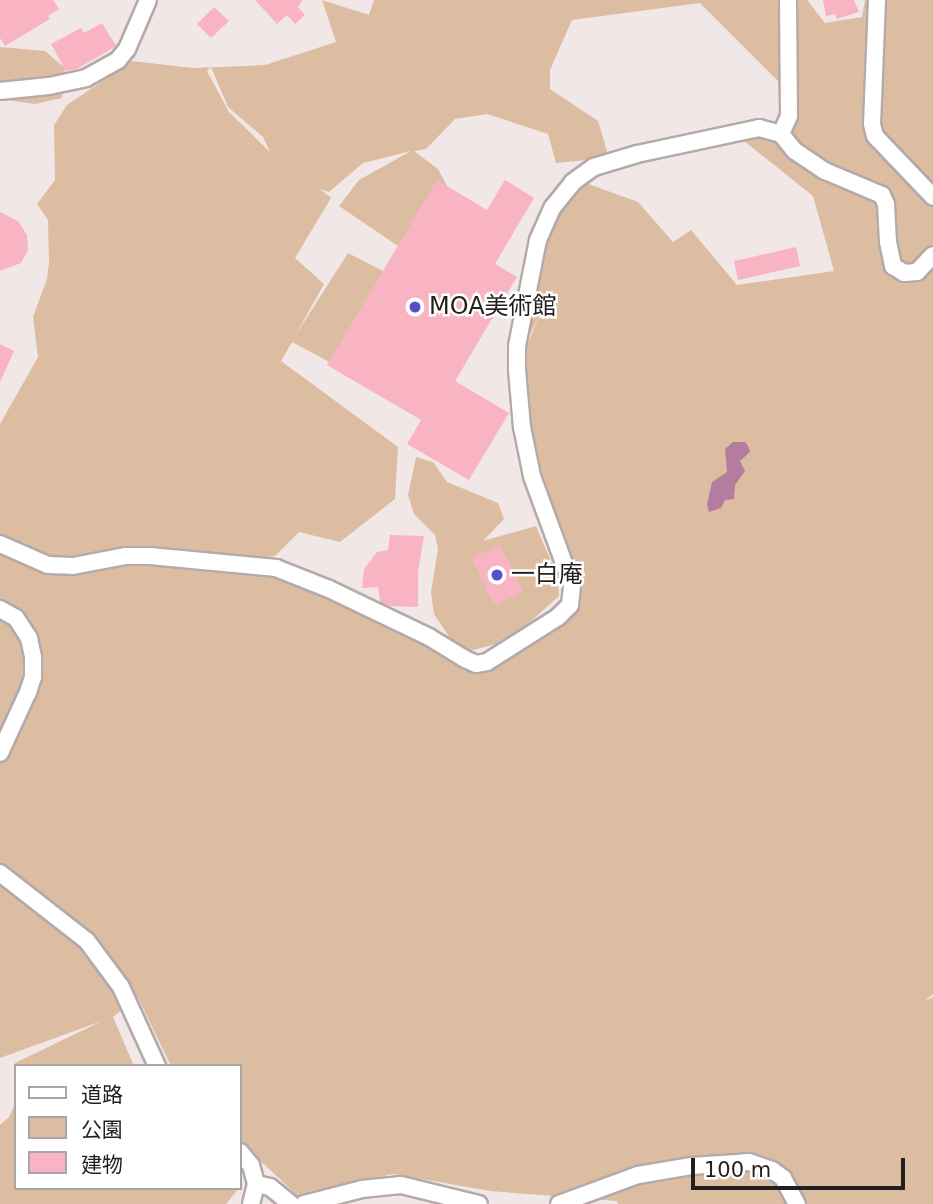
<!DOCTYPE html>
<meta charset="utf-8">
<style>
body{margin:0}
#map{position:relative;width:933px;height:1204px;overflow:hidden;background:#f0e7e6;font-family:"DejaVu Sans","Noto Sans JP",sans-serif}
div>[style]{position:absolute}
.green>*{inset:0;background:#dcbda2}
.water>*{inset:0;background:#b47c9e}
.building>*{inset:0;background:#f9b4c4}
.roads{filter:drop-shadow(2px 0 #b3aaa9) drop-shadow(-2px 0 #b3aaa9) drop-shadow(0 2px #b3aaa9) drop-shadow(0 -2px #b3aaa9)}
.minor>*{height:16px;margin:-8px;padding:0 8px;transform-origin:8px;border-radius:8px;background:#fff}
.dots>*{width:19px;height:19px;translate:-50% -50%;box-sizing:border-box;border:4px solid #fff;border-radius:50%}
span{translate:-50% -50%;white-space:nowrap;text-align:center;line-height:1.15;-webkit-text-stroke:5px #fff;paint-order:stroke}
.poi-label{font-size:24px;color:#231f1f}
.left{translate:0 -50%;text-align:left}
.legend{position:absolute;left:14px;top:1064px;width:228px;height:126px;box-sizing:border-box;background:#fff;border:2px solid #a7a5a5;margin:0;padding:9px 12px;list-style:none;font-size:21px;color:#231f1f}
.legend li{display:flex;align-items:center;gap:14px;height:35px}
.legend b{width:35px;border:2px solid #a7a5a5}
.scale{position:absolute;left:691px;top:1158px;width:214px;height:32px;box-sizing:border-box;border:4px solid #231f1f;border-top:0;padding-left:9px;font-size:21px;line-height:24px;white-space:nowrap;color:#231f1f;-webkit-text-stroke:5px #fff;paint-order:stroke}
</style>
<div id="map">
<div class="green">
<div style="clip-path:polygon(evenodd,322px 0,369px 15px,374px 0,782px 0,785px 4px,780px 71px,792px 0,807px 0,825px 23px,862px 17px,865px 0,933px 0,933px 994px,925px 1001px,933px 997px,933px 1204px,618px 1204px,617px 1201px,490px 1191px,393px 1174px,297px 1195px,240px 1142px,240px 1066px,171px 1066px,138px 998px,113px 1017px,134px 1066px,16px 1066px,16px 1068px,15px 1063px,102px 1021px,0 1058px,0 424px,38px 357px,33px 317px,47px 279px,49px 263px,48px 220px,37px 204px,55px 180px,54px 125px,67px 105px,132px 61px,193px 68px,265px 65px,336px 42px,322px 0,700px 3px,779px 82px,794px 126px,739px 137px,813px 196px,834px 271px,737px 285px,691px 230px,673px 242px,638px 202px,583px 182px,538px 240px,525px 346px,541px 311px,517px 370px,532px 460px,580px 585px,571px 616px,487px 669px,427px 645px,272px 572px,210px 563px,275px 556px,299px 532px,340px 542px,395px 499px,398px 447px,281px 361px,292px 342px,333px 364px,383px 271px,348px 253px,295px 336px,324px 284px,295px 258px,331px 198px,320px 189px,329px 192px,363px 163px,411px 151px,359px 180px,339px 206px,398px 246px,447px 186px,438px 169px,414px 151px,426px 149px,455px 119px,487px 114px,548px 134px,556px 163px,609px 158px,598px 121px,550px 89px,550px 70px,572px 20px,700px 3px,322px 0,211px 67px,228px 107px,263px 137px,270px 152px,229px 112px,207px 71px,211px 67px)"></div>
<div style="clip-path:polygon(0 47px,45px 51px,65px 68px,62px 98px,35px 104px,0 99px)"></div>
<div style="clip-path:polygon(416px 457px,433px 462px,447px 482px,498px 503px,504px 519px,483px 541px,536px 526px,558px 578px,559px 596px,510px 640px,470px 651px,450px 638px,434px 614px,431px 592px,438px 549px,435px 535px,414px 514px,408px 495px)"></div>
<div style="clip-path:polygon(16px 1102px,16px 1188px,239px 1188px,226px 1204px,0 1204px,0 1125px,9px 1117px)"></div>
</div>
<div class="water">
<div style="clip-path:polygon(733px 442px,745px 442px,748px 446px,750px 452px,740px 461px,745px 471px,735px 485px,734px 499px,725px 500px,721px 508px,709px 512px,707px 504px,712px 482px,727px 472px,725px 449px)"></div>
</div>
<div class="building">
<div style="clip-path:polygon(0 0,53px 0,59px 9px,48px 16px,50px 19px,5px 46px,0 38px)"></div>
<div style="clip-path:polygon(255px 0,302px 0,298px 7px,305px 15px,295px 24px,287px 15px,277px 24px)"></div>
<div style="clip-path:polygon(823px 0,854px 0,859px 12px,837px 19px,835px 14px,826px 16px)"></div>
<div style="clip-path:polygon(214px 7px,229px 21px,211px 38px,197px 24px)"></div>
<div style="clip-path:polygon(102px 23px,116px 46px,77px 69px,66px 71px,51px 44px,81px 28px,84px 33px)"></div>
<div style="clip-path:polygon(437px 180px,487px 210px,505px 180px,534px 198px,495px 264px,517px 277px,455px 381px,509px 413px,469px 480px,407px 444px,421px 420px,327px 365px)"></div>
<div style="clip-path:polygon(0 212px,18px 221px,27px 235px,28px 250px,21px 263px,0 271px)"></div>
<div style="clip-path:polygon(796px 247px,800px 266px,738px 280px,734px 261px)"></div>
<div style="clip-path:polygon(0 344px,14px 351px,0 382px)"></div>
<div style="clip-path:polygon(390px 535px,424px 536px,418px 572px,418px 607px,389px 606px,380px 602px,378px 587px,362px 588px,364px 569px,377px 552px,388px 550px)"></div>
<div style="clip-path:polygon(500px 545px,523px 592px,494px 605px,472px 558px)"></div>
</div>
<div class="roads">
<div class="minor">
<div style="left:877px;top:0;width:124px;rotate:92.3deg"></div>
<div style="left:872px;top:124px;width:12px;rotate:76deg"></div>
<div style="left:875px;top:136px;width:84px;rotate:46.4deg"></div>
<div style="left:0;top:91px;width:49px;rotate:-5.8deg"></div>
<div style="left:49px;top:86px;width:38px;rotate:-12deg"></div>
<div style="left:86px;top:78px;width:37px;rotate:-29deg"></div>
<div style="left:118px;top:60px;width:14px;rotate:-51deg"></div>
<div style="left:127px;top:49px;width:53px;rotate:-66.8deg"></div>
<div style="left:781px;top:134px;width:20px;rotate:-66deg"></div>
<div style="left:789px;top:116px;width:116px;rotate:-90.5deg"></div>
<div style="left:0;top:544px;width:52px;rotate:23.6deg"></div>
<div style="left:48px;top:565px;width:25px;rotate:2deg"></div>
<div style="left:73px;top:566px;width:54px;rotate:-10.7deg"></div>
<div style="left:126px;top:556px;width:24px"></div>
<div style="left:150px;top:556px;width:127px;rotate:5.4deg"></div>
<div style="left:276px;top:568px;width:57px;rotate:21.6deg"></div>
<div style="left:329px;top:589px;width:111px;rotate:25.6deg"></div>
<div style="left:429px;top:637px;width:42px;rotate:31.4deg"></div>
<div style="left:465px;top:659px;width:12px;rotate:24deg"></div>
<div style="left:476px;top:664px;width:11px;rotate:-10deg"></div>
<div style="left:487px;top:662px;width:84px;rotate:-32.4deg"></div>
<div style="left:558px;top:617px;width:17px;rotate:-45deg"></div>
<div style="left:570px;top:605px;width:20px;rotate:-84deg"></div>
<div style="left:572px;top:585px;width:116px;rotate:-110.2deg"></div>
<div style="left:532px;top:476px;width:50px;rotate:-101.5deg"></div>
<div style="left:522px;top:427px;width:57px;rotate:-95deg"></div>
<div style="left:517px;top:370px;width:24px;rotate:-90deg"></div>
<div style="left:517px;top:346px;width:108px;rotate:-78.8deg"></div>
<div style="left:538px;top:240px;width:36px;rotate:-66deg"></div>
<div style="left:553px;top:207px;width:32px;rotate:-51deg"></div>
<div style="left:573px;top:182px;width:26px;rotate:-36deg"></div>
<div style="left:594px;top:167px;width:45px;rotate:-16.8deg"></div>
<div style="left:637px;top:154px;width:125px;rotate:-12deg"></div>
<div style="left:759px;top:128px;width:23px;rotate:15deg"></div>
<div style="left:781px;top:134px;width:22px;rotate:51deg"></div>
<div style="left:795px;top:151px;width:36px;rotate:34deg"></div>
<div style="left:825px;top:171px;width:62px;rotate:22.8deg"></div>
<div style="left:882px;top:195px;width:10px;rotate:66deg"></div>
<div style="left:886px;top:204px;width:38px;rotate:87deg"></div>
<div style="left:888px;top:242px;width:25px;rotate:78deg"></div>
<div style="left:893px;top:266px;width:13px;rotate:32deg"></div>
<div style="left:904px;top:273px;width:13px;rotate:-4deg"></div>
<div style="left:917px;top:272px;width:23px;rotate:-47deg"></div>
<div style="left:0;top:609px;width:18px;rotate:29deg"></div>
<div style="left:16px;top:618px;width:24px;rotate:57deg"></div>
<div style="left:29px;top:638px;width:19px;rotate:78deg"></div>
<div style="left:33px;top:657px;width:20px;rotate:90deg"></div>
<div style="left:33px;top:677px;width:16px;rotate:108deg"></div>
<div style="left:28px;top:692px;width:67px;rotate:114.7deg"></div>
<div style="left:0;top:873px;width:110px;rotate:38deg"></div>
<div style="left:87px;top:941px;width:57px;rotate:53.5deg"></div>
<div style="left:121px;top:987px;width:87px;rotate:65.5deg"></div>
<div style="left:240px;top:1152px;width:17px;rotate:50deg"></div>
<div style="left:251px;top:1165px;width:20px;rotate:75deg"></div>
<div style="left:256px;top:1184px;width:21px;rotate:104deg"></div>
<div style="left:256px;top:1184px;width:14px;rotate:12deg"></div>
<div style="left:270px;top:1187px;width:27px;rotate:39deg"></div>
<div style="left:304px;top:1204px;width:60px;rotate:-14.5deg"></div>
<div style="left:362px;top:1189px;width:39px;rotate:-6deg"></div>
<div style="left:401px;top:1185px;width:80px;rotate:13.7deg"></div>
<div style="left:559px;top:1204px;width:84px;rotate:-20.2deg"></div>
<div style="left:638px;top:1175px;width:54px;rotate:-9.6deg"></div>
<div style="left:691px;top:1166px;width:58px;rotate:-3.9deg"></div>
<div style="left:749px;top:1162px;width:24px;rotate:19deg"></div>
<div style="left:772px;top:1170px;width:14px;rotate:36deg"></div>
<div style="left:783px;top:1178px;width:30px;rotate:62deg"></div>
</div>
</div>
<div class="dots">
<div style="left:415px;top:307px;background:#594ec6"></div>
<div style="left:497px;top:575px;background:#594ec6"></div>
</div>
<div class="poi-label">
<span class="left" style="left:429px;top:307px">MOA美術館</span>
<span class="left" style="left:511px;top:575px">一白庵</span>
</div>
<ul class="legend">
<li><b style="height:9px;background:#fff"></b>道路</li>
<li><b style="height:19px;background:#dcbda2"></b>公園</li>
<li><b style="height:19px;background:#f9b4c4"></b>建物</li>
</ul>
<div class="scale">100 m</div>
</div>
